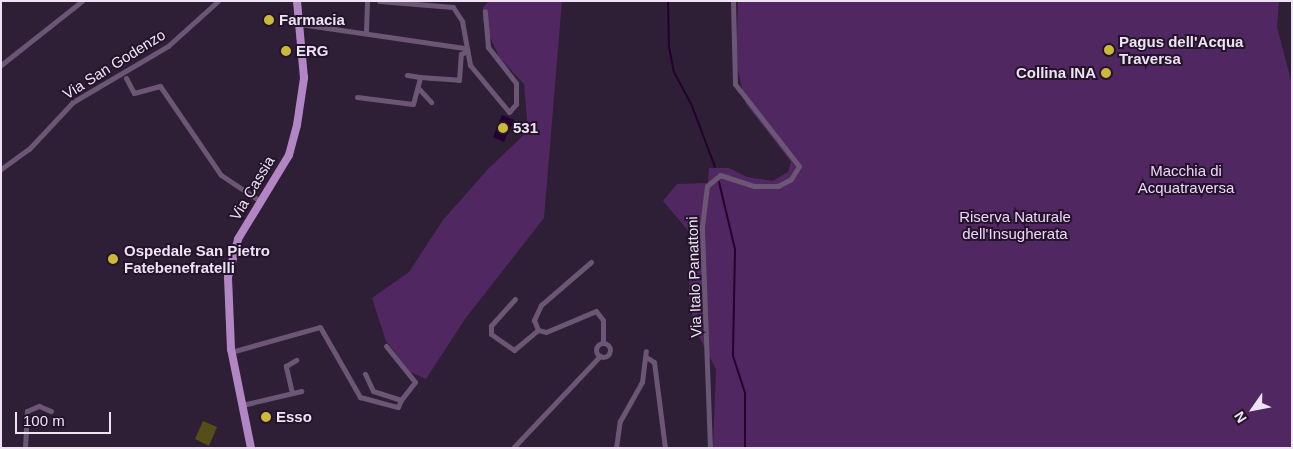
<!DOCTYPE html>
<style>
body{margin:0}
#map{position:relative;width:1293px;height:449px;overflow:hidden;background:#2e1e36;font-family:Helvetica,sans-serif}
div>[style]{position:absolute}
.green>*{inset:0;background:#502760}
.water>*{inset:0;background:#230030}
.stream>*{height:2px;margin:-1px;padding:0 1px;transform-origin:1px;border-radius:1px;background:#230030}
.building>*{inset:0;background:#564d18}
.minor>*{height:5px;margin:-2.5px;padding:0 2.5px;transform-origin:2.5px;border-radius:2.5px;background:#6c5675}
.minor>.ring{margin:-2.5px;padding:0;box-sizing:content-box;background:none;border:5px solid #6c5675;border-radius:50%}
.primary>*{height:8px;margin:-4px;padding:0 4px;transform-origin:4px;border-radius:4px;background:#b286c5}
.dots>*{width:14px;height:14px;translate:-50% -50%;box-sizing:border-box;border:2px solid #24142b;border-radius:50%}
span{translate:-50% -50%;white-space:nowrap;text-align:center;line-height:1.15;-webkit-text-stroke:4px #24142b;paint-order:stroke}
.poi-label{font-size:15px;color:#ede3f3;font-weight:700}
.left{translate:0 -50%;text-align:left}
.right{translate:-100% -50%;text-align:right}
.street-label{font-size:15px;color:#ede3f3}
.park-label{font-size:15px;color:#efd4fb}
.frame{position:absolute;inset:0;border:2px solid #ede3f3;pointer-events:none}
.north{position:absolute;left:1228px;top:384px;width:50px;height:50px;-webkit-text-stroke:4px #24142b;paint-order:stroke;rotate:237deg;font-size:14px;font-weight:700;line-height:20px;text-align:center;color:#ede3f3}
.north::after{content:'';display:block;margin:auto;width:18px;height:22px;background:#ede3f3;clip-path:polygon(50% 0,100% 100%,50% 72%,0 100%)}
.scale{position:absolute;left:15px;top:412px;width:96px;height:22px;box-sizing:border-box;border:2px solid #ede3f3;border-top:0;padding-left:6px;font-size:15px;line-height:18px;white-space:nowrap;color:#ede3f3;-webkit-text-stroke:4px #24142b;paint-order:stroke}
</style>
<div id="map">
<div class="green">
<div style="clip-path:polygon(489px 1px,562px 1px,544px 218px,465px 319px,426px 379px,410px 372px,386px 341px,372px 298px,409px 272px,443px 220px,488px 169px,528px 131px,524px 84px,499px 57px,483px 21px,483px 7px)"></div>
<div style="clip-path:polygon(738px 1px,1279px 1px,1277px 27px,1292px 84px,1292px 448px,713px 448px,716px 369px,695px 329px,689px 297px,691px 234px,663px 201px,677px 184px,708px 183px,709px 168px,729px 168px,747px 177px,773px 181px,788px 172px,791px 162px,746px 104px,736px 63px)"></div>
</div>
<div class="water">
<div style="clip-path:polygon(502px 115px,514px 120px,504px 142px,493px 137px)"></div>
</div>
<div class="stream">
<div style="left:668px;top:1px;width:46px;rotate:88.8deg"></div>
<div style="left:669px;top:47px;width:25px;rotate:79deg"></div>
<div style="left:674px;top:72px;width:38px;rotate:62deg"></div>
<div style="left:692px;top:106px;width:65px;rotate:69.3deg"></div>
<div style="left:719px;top:182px;width:69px;rotate:76.6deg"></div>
<div style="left:735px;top:249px;width:107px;rotate:91.1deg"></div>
<div style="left:733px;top:356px;width:40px;rotate:72deg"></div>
<div style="left:745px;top:394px;width:54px;rotate:90deg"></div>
</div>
<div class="building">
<div style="clip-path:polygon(203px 421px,217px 427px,209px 446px,195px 439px)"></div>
</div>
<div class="minor">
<div style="left:379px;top:1px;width:74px;rotate:4.6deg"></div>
<div style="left:453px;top:7px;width:17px;rotate:57deg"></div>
<div style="left:462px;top:21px;width:45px;rotate:79.7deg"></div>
<div style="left:470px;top:65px;width:61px;rotate:50.3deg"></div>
<div style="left:509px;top:112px;width:11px;rotate:-49deg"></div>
<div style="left:516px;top:104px;width:21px;rotate:-90deg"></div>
<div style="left:516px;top:83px;width:46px;rotate:-127.9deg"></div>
<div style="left:488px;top:47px;width:36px;rotate:-95deg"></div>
<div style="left:300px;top:24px;width:166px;rotate:8.3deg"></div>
<div style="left:366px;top:31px;width:30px;rotate:-88deg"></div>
<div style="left:1px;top:65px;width:103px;rotate:-38.3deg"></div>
<div style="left:407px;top:75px;width:13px;rotate:9deg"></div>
<div style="left:126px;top:78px;width:17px;rotate:62deg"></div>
<div style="left:134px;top:93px;width:27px;rotate:-15deg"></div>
<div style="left:160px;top:86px;width:108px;rotate:55.6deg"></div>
<div style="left:221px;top:175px;width:47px;rotate:33.7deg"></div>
<div style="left:419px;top:89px;width:18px;rotate:47deg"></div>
<div style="left:357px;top:97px;width:56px;rotate:7.1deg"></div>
<div style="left:413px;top:104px;width:28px;rotate:-75deg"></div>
<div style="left:420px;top:77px;width:39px;rotate:4deg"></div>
<div style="left:459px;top:80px;width:26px;rotate:-86deg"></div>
<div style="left:461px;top:54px;width:4px;rotate:-27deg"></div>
<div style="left:1px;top:169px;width:34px;rotate:-36deg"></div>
<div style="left:29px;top:149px;width:64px;rotate:-46.9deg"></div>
<div style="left:73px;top:102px;width:110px;rotate:-30.5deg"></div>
<div style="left:168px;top:46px;width:67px;rotate:-42deg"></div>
<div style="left:591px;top:262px;width:66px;rotate:139.3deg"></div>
<div style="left:541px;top:305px;width:17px;rotate:115deg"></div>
<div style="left:534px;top:320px;width:11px;rotate:68deg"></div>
<div style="left:538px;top:330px;width:8px;rotate:14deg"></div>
<div style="left:546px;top:332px;width:54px;rotate:-22.8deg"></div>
<div style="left:596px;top:311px;width:11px;rotate:52deg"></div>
<div style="left:603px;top:320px;width:23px;rotate:90deg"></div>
<div style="left:515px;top:299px;width:36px;rotate:132deg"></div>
<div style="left:491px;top:326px;width:8px;rotate:90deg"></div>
<div style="left:491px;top:334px;width:28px;rotate:35deg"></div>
<div style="left:514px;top:350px;width:31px;rotate:-40deg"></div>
<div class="ring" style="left:596px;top:343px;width:9px;height:9px"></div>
<div style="left:386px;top:346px;width:46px;rotate:51.1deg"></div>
<div style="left:415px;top:382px;width:23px;rotate:128deg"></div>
<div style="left:231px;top:352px;width:92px;rotate:-15.7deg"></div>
<div style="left:320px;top:327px;width:81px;rotate:60.3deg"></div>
<div style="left:360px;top:397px;width:39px;rotate:15deg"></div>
<div style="left:398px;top:407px;width:8px;rotate:-67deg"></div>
<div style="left:401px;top:400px;width:29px;rotate:-162deg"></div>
<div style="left:373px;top:391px;width:19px;rotate:-115deg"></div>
<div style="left:646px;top:357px;width:9px;rotate:32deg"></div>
<div style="left:654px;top:362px;width:87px;rotate:82.7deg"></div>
<div style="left:292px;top:393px;width:28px;rotate:-103deg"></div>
<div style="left:286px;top:366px;width:12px;rotate:-31deg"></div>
<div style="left:242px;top:405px;width:61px;rotate:-13.3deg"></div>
<div style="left:25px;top:448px;width:37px;rotate:-87deg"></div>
<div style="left:27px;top:411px;width:13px;rotate:-23deg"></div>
<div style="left:39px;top:406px;width:13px;rotate:23deg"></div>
<div style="left:513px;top:448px;width:127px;rotate:-46.6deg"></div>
<div style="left:616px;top:448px;width:27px;rotate:-82deg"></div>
<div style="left:620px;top:421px;width:45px;rotate:-60.6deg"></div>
<div style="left:642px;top:382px;width:31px;rotate:-83deg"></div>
<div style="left:710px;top:448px;width:222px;rotate:-92.1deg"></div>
<div style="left:702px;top:226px;width:40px;rotate:-82.9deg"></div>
<div style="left:707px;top:186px;width:17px;rotate:-40deg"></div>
<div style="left:720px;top:175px;width:36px;rotate:18deg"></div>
<div style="left:754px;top:186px;width:24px"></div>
<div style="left:778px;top:186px;width:15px;rotate:-28deg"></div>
<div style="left:791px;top:179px;width:15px;rotate:-58deg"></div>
<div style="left:799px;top:166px;width:104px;rotate:-128deg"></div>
<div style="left:735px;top:84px;width:83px;rotate:-91.4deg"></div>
</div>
<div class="primary">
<div style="left:251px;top:448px;width:101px;rotate:-101.4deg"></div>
<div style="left:231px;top:349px;width:72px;rotate:-92.4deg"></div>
<div style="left:228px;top:277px;width:39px;rotate:-75deg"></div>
<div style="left:238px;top:239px;width:98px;rotate:-58.7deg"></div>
<div style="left:289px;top:155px;width:31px;rotate:-75deg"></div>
<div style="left:297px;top:125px;width:48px;rotate:-81.5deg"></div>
<div style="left:304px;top:78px;width:77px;rotate:-95.2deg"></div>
</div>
<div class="dots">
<div style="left:269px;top:20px;background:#cdb938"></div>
<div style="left:1109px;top:50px;background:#cdb938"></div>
<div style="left:286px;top:51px;background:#cdb938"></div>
<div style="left:1106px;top:73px;background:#cdb938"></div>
<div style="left:503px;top:128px;background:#cdb938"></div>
<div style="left:113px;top:259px;background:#cdb938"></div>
<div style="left:266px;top:417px;background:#cdb938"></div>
</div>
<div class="poi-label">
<span class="left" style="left:279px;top:20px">Farmacia</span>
<span class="left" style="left:1119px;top:50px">Pagus dell'Acqua<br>Traversa</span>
<span class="left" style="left:296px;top:51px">ERG</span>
<span class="right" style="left:1096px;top:73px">Collina INA</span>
<span class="left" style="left:513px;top:128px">531</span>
<span class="left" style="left:124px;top:259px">Ospedale San Pietro<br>Fatebenefratelli</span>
<span class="left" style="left:276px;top:417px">Esso</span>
</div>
<div class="street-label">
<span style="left:114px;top:64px;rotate:-32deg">Via San Godenzo</span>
<span style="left:252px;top:188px;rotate:-59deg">Via Cassia</span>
<span style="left:694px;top:277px;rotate:-92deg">Via Italo Panattoni</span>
</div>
<div class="park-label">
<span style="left:1186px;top:179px">Macchia di<br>Acquatraversa</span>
<span style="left:1015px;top:225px">Riserva Naturale<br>dell'Insugherata</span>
</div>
<div class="frame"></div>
<div class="north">N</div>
<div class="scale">100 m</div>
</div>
